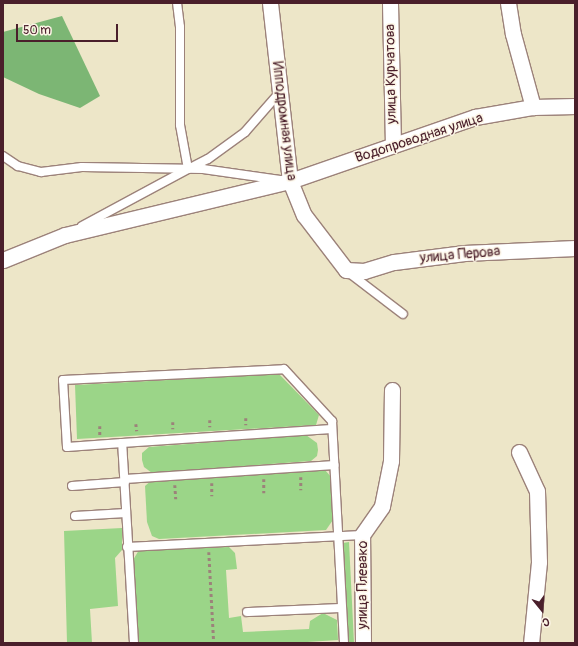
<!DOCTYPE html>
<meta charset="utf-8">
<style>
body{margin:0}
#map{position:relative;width:578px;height:646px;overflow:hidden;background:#ede6c8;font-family:Pangolin,sans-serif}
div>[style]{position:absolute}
.green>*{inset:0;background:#9bd588}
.forest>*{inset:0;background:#7cb674}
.path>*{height:2.5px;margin-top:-1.25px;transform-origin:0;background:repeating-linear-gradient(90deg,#9c827a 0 3px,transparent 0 6px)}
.roads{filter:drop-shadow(1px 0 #9c827a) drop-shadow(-1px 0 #9c827a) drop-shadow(0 1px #9c827a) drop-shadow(0 -1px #9c827a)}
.service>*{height:8px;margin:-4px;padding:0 4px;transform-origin:4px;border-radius:4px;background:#fff}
.minor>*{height:15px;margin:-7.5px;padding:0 7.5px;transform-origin:7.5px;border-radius:7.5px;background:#fff}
span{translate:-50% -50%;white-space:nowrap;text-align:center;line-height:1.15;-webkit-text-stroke:3px #fcf5e5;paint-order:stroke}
.street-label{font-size:14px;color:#4a1f2b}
.frame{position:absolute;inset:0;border:4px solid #4a1f2b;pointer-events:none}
.north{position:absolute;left:522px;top:590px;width:40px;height:40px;-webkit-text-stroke:3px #fcf5e5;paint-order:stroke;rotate:162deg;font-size:11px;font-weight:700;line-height:16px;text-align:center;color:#4a1f2b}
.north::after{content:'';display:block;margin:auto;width:14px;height:18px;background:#4a1f2b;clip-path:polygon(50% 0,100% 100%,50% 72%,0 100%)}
.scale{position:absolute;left:16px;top:24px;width:102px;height:18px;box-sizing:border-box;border:2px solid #4a1f2b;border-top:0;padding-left:5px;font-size:12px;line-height:14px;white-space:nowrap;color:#4a1f2b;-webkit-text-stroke:3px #fcf5e5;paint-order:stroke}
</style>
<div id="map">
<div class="green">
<div style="clip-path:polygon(279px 374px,319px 415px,316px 425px,77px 439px,75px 385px)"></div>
<div style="clip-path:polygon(306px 435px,317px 443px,318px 450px,317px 456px,311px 461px,152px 473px,144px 467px,142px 460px,142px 453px,149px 447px)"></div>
<div style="clip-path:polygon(325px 470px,332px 478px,335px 517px,326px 530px,159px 539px,152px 536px,147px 522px,145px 486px,153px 479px)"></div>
<div style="clip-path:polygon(122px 528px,122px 550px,115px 558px,118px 606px,90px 609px,92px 643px,67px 643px,64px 531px)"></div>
<div style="clip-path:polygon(349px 542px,354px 643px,348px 643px,343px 543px)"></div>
<div style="clip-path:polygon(229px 547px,235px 553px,237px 569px,226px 570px,229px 618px,241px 616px,243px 632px,309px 629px,310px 621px,323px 613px,337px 620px,338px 640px,292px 643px,139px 643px,133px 560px,139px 550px)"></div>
</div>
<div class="forest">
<div style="clip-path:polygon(62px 16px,100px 96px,80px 108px,39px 94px,3px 77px,3px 32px)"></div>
</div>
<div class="path">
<div style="left:246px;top:418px;width:7px;rotate:90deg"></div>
<div style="left:210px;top:420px;width:7px;rotate:90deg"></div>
<div style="left:173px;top:422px;width:7px;rotate:90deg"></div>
<div style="left:136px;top:424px;width:7px;rotate:82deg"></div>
<div style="left:100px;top:426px;width:10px;rotate:90deg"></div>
<div style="left:301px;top:477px;width:13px;rotate:90deg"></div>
<div style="left:264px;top:479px;width:14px;rotate:90deg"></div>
<div style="left:212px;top:483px;width:13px;rotate:90deg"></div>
<div style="left:175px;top:485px;width:14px;rotate:86deg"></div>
<div style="left:209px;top:552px;width:91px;rotate:86.9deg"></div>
</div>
<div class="roads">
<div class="service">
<div style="left:3px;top:156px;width:18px;rotate:34deg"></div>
<div style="left:18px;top:166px;width:24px;rotate:15deg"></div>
<div style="left:41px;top:172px;width:41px;rotate:-7deg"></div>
<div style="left:82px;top:167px;width:121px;rotate:0.9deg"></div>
<div style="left:203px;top:169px;width:78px;rotate:8.1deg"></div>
<div style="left:190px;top:168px;width:20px;rotate:-27deg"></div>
<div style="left:208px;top:159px;width:46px;rotate:-36.1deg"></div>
<div style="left:245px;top:132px;width:53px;rotate:-48.8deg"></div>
<div style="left:82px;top:226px;width:120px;rotate:-28.3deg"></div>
<div style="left:188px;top:169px;width:45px;rotate:-100.3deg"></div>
<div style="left:180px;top:125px;width:98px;rotate:-90deg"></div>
<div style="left:180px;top:27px;width:24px;rotate:-97deg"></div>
<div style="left:348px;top:272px;width:69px;rotate:37.4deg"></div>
<div style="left:122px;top:443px;width:210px;rotate:-3.8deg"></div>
<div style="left:125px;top:479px;width:210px;rotate:-3.8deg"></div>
<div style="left:72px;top:486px;width:53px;rotate:-4.3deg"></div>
<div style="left:75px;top:516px;width:51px;rotate:-3.4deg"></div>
<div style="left:127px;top:547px;width:235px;rotate:-2.9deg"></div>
<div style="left:247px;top:612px;width:95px;rotate:-2.4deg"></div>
<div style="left:134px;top:643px;width:200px;rotate:-93.4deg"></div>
<div style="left:122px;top:443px;width:55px;rotate:175.8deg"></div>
<div style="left:67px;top:447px;width:67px;rotate:-93.4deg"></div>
<div style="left:63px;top:380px;width:221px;rotate:-2.8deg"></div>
<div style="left:284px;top:369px;width:71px;rotate:47.3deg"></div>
<div style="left:332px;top:421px;width:222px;rotate:86.9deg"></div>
</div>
<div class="minor">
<div style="left:270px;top:3px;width:179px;rotate:83.6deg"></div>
<div style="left:290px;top:181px;width:37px;rotate:68deg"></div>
<div style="left:304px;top:215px;width:69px;rotate:52.6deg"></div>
<div style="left:346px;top:270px;width:18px;rotate:3deg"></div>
<div style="left:364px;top:271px;width:31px;rotate:-17deg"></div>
<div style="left:394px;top:262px;width:71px;rotate:-7.3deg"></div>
<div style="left:464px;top:253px;width:111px;rotate:-2.6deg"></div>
<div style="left:390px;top:3px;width:141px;rotate:88.8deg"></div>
<div style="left:508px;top:3px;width:31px;rotate:81deg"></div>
<div style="left:513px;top:34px;width:76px;rotate:74.7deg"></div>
<div style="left:3px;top:260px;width:67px;rotate:-22deg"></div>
<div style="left:65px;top:235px;width:231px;rotate:-13.5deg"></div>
<div style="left:290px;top:181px;width:196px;rotate:-19.1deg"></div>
<div style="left:475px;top:117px;width:59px;rotate:-9.8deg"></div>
<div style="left:533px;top:107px;width:42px;rotate:-1.4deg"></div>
<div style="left:519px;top:452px;width:43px;rotate:65.2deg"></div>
<div style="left:537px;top:491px;width:71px;rotate:88.4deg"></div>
<div style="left:539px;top:562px;width:81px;rotate:95.6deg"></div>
<div style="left:363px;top:643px;width:108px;rotate:-90.5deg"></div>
<div style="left:362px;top:535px;width:35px;rotate:-55deg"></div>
<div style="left:382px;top:506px;width:46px;rotate:-78.7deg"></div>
<div style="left:391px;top:461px;width:71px;rotate:-89.2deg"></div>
</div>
</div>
<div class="street-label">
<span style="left:391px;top:74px;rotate:-91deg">улица Курчатова</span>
<span style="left:284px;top:121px;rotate:83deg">Ипподромная улица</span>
<span style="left:419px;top:138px;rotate:-18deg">Водопроводная улица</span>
<span style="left:460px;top:255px;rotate:-5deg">улица Перова</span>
<span style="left:363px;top:585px;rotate:-90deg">улица Плевако</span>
</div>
<div class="frame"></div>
<div class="north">С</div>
<div class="scale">50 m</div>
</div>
